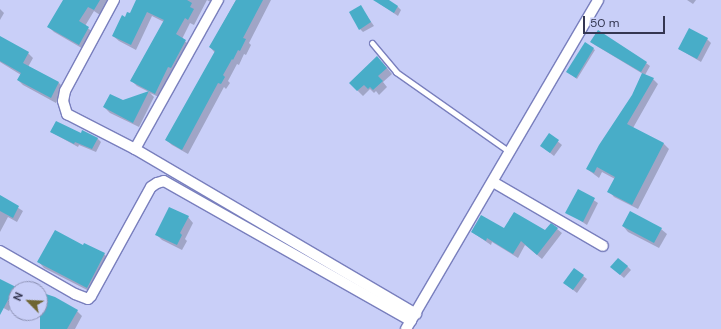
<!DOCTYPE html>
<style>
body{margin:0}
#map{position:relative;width:721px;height:329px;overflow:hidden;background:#c9cff8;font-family:"DM Sans",sans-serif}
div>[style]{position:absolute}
.shadow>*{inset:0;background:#0003}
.building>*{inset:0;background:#48adc8}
.roads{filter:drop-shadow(1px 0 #797fbd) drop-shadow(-1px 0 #797fbd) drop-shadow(0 1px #797fbd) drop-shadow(0 -1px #797fbd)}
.service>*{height:5px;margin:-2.5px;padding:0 2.5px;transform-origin:2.5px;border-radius:2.5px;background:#fff}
.minor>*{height:10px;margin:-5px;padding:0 5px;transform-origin:5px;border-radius:5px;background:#fff}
span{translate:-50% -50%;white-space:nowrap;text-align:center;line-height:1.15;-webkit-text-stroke:3.5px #c9cff8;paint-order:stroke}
.north{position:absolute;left:8px;top:281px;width:40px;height:40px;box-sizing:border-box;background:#c9cff8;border:1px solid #8d92b5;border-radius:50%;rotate:294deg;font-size:11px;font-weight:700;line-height:16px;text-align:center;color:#343651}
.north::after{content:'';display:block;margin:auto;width:14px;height:18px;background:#6f6633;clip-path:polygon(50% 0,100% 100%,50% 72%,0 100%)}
.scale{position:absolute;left:583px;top:16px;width:82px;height:18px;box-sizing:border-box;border:2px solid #343651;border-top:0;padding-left:5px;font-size:12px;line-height:14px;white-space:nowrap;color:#343651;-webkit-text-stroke:3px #c9cff8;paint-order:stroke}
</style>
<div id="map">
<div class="shadow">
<div style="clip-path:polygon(64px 0,109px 0,100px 15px,94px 11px,85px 26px,94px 33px,85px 50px,54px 32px,49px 27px)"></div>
<div style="clip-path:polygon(138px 0,214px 0,212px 3px,207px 0,194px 25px,190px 23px,182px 39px,191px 46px,161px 98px,150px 93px,154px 97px,139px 127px,110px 113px,104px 107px,149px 92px,137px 86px,131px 80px,164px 22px,152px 16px,136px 50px,119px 41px,113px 36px,125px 18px,130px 14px)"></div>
<div style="clip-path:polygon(236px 0,271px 0,249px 43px,251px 45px,246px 55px,244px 54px,239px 65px,237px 64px,228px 81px,230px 83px,226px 89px,224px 87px,188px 154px,172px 145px,166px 140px,215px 53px,210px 47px)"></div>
<div style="clip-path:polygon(381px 0,387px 0,398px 7px,401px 10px,398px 16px,383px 6px,379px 3px)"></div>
<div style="clip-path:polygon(687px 0,696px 0,693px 4px)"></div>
<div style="clip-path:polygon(360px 6px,374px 26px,363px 32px,360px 29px)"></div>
<div style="clip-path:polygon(0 9px,4px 13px,0 20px)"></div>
<div style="clip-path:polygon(598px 31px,646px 63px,650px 66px,645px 75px,653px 79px,658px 84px,633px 128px,664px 144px,669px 149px,638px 209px,614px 197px,609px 191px,615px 179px,602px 172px,599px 178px,587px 169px,633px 96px,643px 74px,595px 45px,591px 42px)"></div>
<div style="clip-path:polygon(0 37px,28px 53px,33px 58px,28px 67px,59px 83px,64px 88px,56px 103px,23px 85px,18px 80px,21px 75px,0 62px)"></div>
<div style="clip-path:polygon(707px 39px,711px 43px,701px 62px,679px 49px)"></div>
<div style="clip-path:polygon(585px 43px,595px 50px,577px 79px,569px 73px)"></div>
<div style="clip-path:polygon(382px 62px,392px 74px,383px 82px,387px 87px,379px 95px,376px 91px,374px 93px,370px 89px,363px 96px,350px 83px)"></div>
<div style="clip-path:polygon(51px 132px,81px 134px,97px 138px,101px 142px,96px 152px,79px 145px,78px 147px)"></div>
<div style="clip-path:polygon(549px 134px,562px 145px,554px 156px,545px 149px)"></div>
<div style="clip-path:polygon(578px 190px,598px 203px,587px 225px,567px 212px)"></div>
<div style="clip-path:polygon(0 196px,23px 211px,17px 222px,8px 217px,0 232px)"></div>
<div style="clip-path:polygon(188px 217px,193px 223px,185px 239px,187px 241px,182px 250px,162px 240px,156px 234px)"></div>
<div style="clip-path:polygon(551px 224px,562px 233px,542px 259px,525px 245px,518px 258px,492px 242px,491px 245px,472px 232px,505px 230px,545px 231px)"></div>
<div style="clip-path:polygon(623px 226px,661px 229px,667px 234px,659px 248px,628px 232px)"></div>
<div style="clip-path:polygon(83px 246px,104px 254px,109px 259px,93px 293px,44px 268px,39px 262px)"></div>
<div style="clip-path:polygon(627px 266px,631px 270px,624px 278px,611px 267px)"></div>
<div style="clip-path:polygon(574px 269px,587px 279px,577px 293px,568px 286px)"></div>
<div style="clip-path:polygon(0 280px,17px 289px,16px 306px,13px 304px,9px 311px,0 306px)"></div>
<div style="clip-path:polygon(24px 285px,33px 289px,22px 289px)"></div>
<div style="clip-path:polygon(40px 292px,77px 311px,82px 316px,75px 329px,42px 329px,40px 327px,44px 319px,31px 313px,40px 313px)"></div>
</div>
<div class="building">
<div style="clip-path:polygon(63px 0,100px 0,94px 10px,88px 7px,79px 21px,89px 27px,79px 45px,47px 27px)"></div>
<div style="clip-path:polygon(136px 0,187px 0,192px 3px,190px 7px,194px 9px,188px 20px,185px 18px,176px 34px,186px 40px,171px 68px,168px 67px,155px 94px,130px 81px,164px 20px,147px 12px,131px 45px,112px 36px,122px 15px,125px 17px,127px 12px,130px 13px)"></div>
<div style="clip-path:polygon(236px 0,263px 0,243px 38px,246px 39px,240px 51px,238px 50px,233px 60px,232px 59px,223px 75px,225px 77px,221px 84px,218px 83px,182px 150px,165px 140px,215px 51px,209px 47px)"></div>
<div style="clip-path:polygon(373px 0,389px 0,398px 6px,394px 13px)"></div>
<div style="clip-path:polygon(361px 5px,371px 22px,359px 30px,349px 12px)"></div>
<div style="clip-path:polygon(689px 28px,708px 38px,697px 59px,678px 49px)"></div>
<div style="clip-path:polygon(598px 30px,647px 62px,641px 72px,590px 42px)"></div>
<div style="clip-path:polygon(0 36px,29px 52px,23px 63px,59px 82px,51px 98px,17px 80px,21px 73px,0 61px)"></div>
<div style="clip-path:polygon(585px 42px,594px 48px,576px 78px,566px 72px)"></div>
<div style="clip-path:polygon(377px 56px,387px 68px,378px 76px,383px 81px,373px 90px,370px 87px,368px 89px,364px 85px,357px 91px,349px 83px)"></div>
<div style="clip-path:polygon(642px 73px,654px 78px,627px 124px,664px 143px,632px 205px,607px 192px,615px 177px,597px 167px,594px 173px,586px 169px,599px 145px,632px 95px)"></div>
<div style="clip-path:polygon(149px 91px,133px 123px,103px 107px,110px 94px,123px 100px)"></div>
<div style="clip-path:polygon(56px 121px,81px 133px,82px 130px,98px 138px,92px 149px,75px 142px,74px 144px,50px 132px)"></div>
<div style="clip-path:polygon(549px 133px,559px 140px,550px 153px,540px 146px)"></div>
<div style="clip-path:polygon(578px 189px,595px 198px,583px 222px,565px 213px)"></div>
<div style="clip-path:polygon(0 195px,19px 206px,13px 218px,0 211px)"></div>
<div style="clip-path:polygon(169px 207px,189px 216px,180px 233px,182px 235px,177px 245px,155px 235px)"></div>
<div style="clip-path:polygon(630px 211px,662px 228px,654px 243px,622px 226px)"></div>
<div style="clip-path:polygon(514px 212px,545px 230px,551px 223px,558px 228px,537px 255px,521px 241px,513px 254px,487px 238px,486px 241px,471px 232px,481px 215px,504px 228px)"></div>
<div style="clip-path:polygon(55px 230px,83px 245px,84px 243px,105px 253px,87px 288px,37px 262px)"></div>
<div style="clip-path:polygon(618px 258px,628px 266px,620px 275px,610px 267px)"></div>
<div style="clip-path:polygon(574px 268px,584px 275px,573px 290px,563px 283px)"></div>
<div style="clip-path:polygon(0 279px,16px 287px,16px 304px,8px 300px,0 315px)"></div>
<div style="clip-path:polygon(40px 292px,55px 297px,78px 310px,67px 329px,40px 329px)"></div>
</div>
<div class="roads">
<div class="service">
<div style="left:372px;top:43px;width:38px;rotate:50deg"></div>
<div style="left:396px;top:72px;width:139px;rotate:35.1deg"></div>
</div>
<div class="minor">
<div style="left:114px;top:0;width:103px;rotate:118.3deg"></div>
<div style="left:65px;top:91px;width:10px;rotate:101deg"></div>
<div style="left:63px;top:101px;width:14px;rotate:73deg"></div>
<div style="left:67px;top:114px;width:76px;rotate:27.2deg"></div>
<div style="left:135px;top:149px;width:326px;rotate:30.4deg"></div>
<div style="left:135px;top:149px;width:171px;rotate:-60.9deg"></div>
<div style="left:493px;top:182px;width:127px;rotate:30.2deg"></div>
<div style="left:0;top:251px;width:86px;rotate:29.8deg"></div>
<div style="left:75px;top:294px;width:14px;rotate:21deg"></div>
<div style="left:88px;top:299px;width:4px;rotate:-45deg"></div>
<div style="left:91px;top:296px;width:124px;rotate:-61.2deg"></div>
<div style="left:151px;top:187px;width:7px;rotate:-34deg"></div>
<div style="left:157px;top:183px;width:7px;rotate:-16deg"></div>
<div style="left:164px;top:181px;width:284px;rotate:29.5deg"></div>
<div style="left:406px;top:329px;width:381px;rotate:-59.7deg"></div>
</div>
</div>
<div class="north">N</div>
<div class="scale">50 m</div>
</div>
